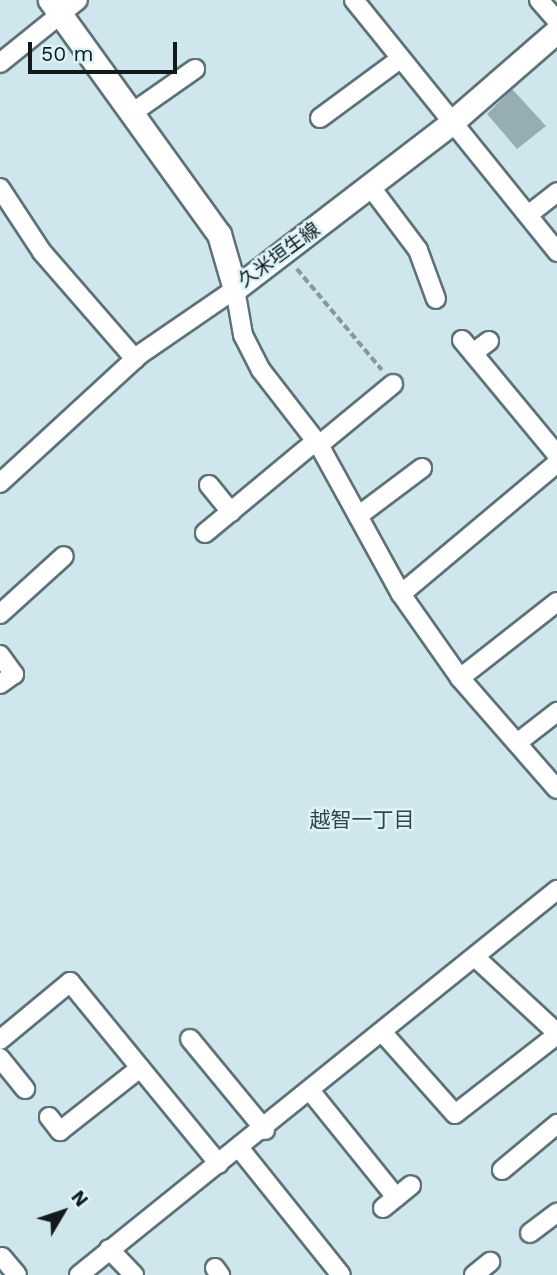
<!DOCTYPE html>
<meta charset="utf-8">
<style>
body{margin:0}
#map{position:relative;width:557px;height:1275px;overflow:hidden;background:#cfe6ed;font-family:"Work Sans","Noto Sans JP",sans-serif}
div>[style]{position:absolute}
.building>*{inset:0;background:#96adb3}
.path>*{height:3.5px;margin-top:-1.75px;transform-origin:0;background:repeating-linear-gradient(90deg,#87989d 0 7px,transparent 0 10.5px)}
.roads{filter:drop-shadow(2px 0 #5d7278) drop-shadow(-2px 0 #5d7278) drop-shadow(0 2px #5d7278) drop-shadow(0 -2px #5d7278)}
.minor>*{height:18px;margin:-9px;padding:0 9px;transform-origin:9px;border-radius:9px;background:#fff}
.secondary>*{height:23px;margin:-11.5px;padding:0 11.5px;transform-origin:11.5px;border-radius:11.5px;background:#fff}
span{translate:-50% -50%;white-space:nowrap;text-align:center;line-height:1.15;-webkit-text-stroke:5px #dcf3fa;paint-order:stroke}
.street-label{font-size:19px;color:#121a1c}
.neighbourhood-label{font-size:21px;color:#32454b}
.north{position:absolute;left:28px;top:1177px;width:70px;height:70px;-webkit-text-stroke:5px #dcf3fa;paint-order:stroke;rotate:51deg;font-size:19px;font-weight:700;line-height:28px;text-align:center;color:#121a1c}
.north::after{content:'';display:block;margin:auto;width:24px;height:32px;background:#121a1c;clip-path:polygon(50% 0,100% 100%,50% 72%,0 100%)}
.scale{position:absolute;left:28px;top:42px;width:149px;height:32px;box-sizing:border-box;border:4px solid #121a1c;border-top:0;padding-left:9px;font-size:21px;line-height:24px;white-space:nowrap;color:#121a1c;-webkit-text-stroke:5px #dcf3fa;paint-order:stroke}
</style>
<div id="map">
<div class="building">
<div style="clip-path:polygon(512px 89px,546px 126px,517px 149px,487px 114px)"></div>
</div>
<div class="path">
<div style="left:297px;top:269px;width:132px;rotate:49.9deg"></div>
</div>
<div class="roads">
<div class="minor">
<div style="left:354px;top:0;width:324px;rotate:51.1deg"></div>
<div style="left:539px;top:0;width:28px;rotate:49deg"></div>
<div style="left:0;top:63px;width:100px;rotate:-38.9deg"></div>
<div style="left:132px;top:113px;width:77px;rotate:-34.9deg"></div>
<div style="left:320px;top:118px;width:99px;rotate:-36.4deg"></div>
<div style="left:370px;top:186px;width:80px;rotate:53.1deg"></div>
<div style="left:418px;top:250px;width:52px;rotate:69.8deg"></div>
<div style="left:0;top:188px;width:77px;rotate:56.7deg"></div>
<div style="left:42px;top:252px;width:142px;rotate:49deg"></div>
<div style="left:528px;top:215px;width:37px;rotate:-38deg"></div>
<div style="left:462px;top:340px;width:149px;rotate:50.4deg"></div>
<div style="left:473px;top:353px;width:20px;rotate:-37deg"></div>
<div style="left:319px;top:445px;width:96px;rotate:-39.5deg"></div>
<div style="left:0;top:483px;width:189px;rotate:-42.6deg"></div>
<div style="left:139px;top:355px;width:116px;rotate:-34.5deg"></div>
<div style="left:235px;top:289px;width:47px;rotate:80.1deg"></div>
<div style="left:243px;top:335px;width:39px;rotate:63deg"></div>
<div style="left:261px;top:370px;width:95px;rotate:52.3deg"></div>
<div style="left:319px;top:445px;width:170px;rotate:61.2deg"></div>
<div style="left:401px;top:594px;width:103px;rotate:54.9deg"></div>
<div style="left:460px;top:678px;width:147px;rotate:48.9deg"></div>
<div style="left:209px;top:485px;width:35px;rotate:51deg"></div>
<div style="left:358px;top:516px;width:80px;rotate:-36.9deg"></div>
<div style="left:205px;top:533px;width:144px;rotate:-39.7deg"></div>
<div style="left:401px;top:594px;width:204px;rotate:-40deg"></div>
<div style="left:0;top:614px;width:86px;rotate:-42.2deg"></div>
<div style="left:0;top:655px;width:24px;rotate:54deg"></div>
<div style="left:14px;top:674px;width:17px;rotate:144deg"></div>
<div style="left:460px;top:678px;width:123px;rotate:-38.1deg"></div>
<div style="left:517px;top:743px;width:51px;rotate:-37.8deg"></div>
<div style="left:475px;top:957px;width:109px;rotate:42.8deg"></div>
<div style="left:383px;top:1033px;width:108px;rotate:48.4deg"></div>
<div style="left:455px;top:1114px;width:129px;rotate:-37.8deg"></div>
<div style="left:190px;top:1039px;width:118px;rotate:50.5deg"></div>
<div style="left:0;top:1040px;width:91px;rotate:-39.6deg"></div>
<div style="left:70px;top:982px;width:235px;rotate:50.7deg"></div>
<div style="left:0;top:1058px;width:40px;rotate:51deg"></div>
<div style="left:312px;top:1093px;width:134px;rotate:51.1deg"></div>
<div style="left:49px;top:1117px;width:18px;rotate:52deg"></div>
<div style="left:60px;top:1131px;width:102px;rotate:-38.2deg"></div>
<div style="left:240px;top:1149px;width:161px;rotate:51.3deg"></div>
<div style="left:502px;top:1170px;width:72px;rotate:-39.9deg"></div>
<div style="left:383px;top:1208px;width:36px;rotate:-39deg"></div>
<div style="left:530px;top:1233px;width:34px;rotate:-37deg"></div>
<div style="left:109px;top:1249px;width:36px;rotate:46deg"></div>
<div style="left:2px;top:1257px;width:23px;rotate:50deg"></div>
<div style="left:215px;top:1268px;width:9px;rotate:54deg"></div>
<div style="left:79px;top:1275px;width:614px;rotate:-38.85deg"></div>
<div style="left:474px;top:1275px;width:21px;rotate:-39deg"></div>
</div>
<div class="secondary">
<div style="left:50px;top:0;width:289px;rotate:54.2deg"></div>
<div style="left:219px;top:234px;width:57px;rotate:73.8deg"></div>
<div style="left:235px;top:289px;width:272px;rotate:-37.5deg"></div>
<div style="left:451px;top:123px;width:140px;rotate:-41deg"></div>
</div>
</div>
<div class="street-label">
<span style="left:279px;top:255px;rotate:-36deg">久米垣生線</span>
</div>
<div class="neighbourhood-label">
<span style="left:362px;top:820px">越智一丁目</span>
</div>
<div class="north">N</div>
<div class="scale">50 m</div>
</div>
